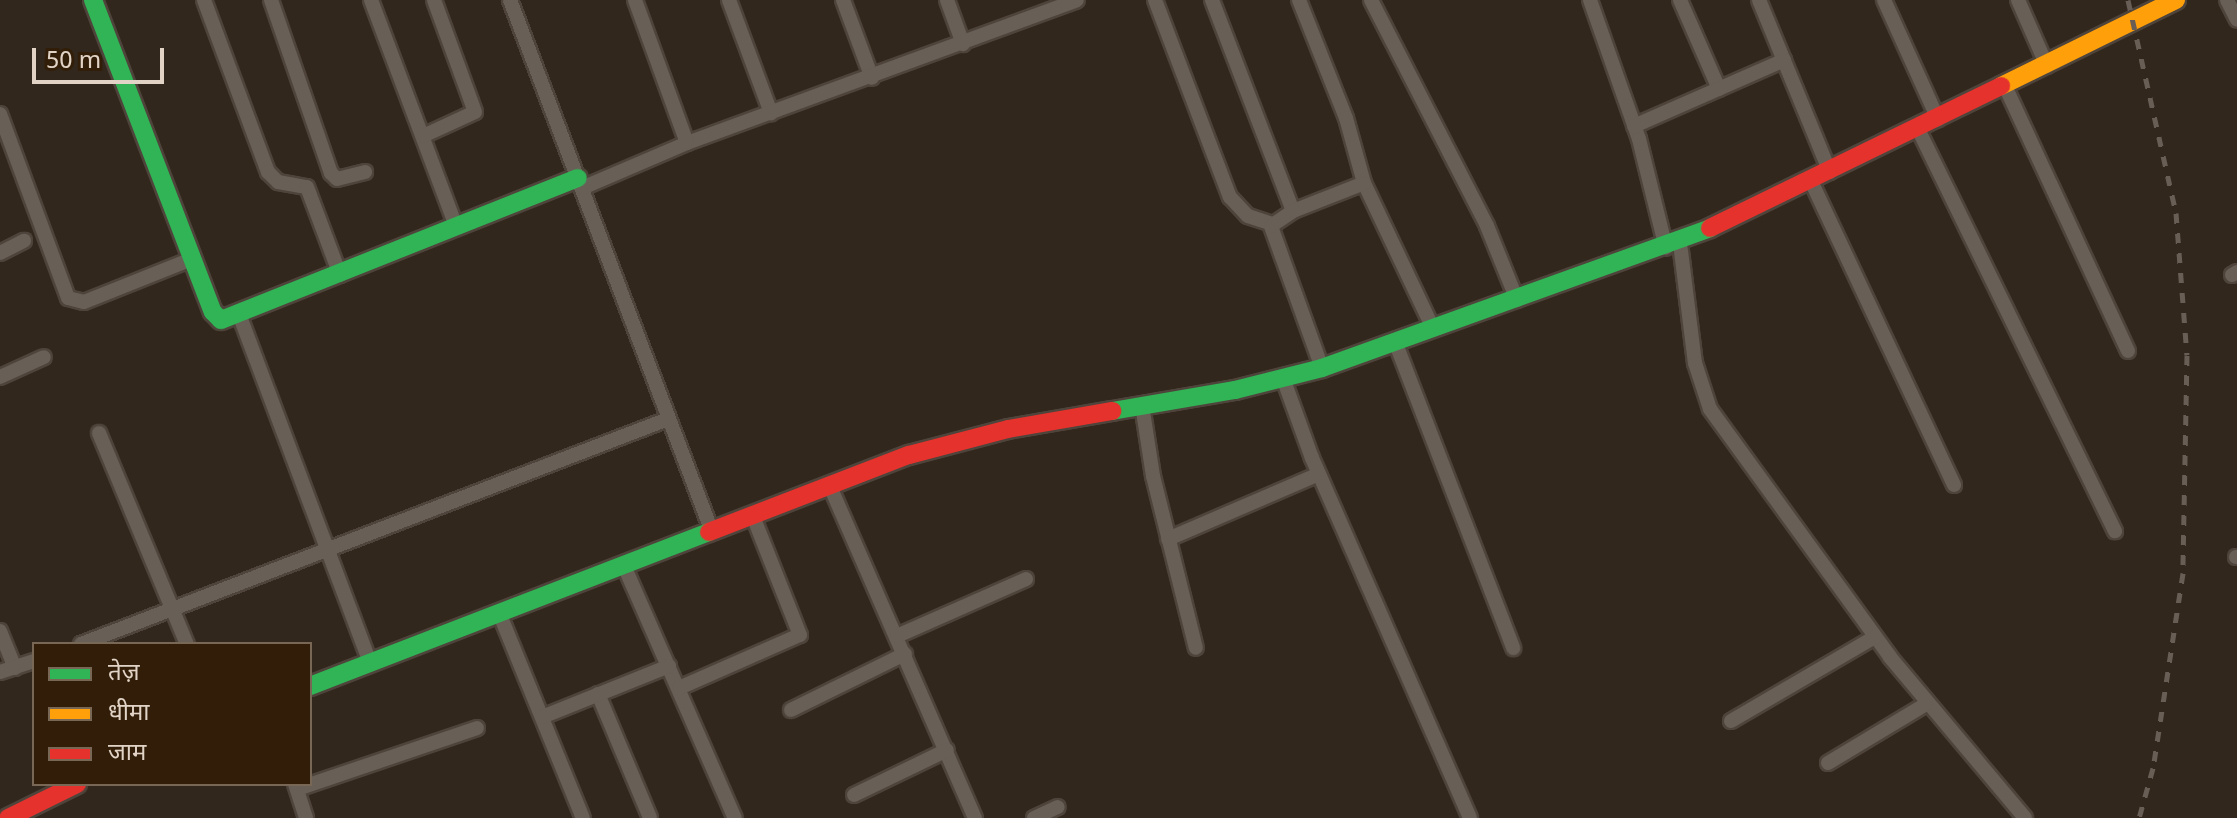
<!DOCTYPE html>
<meta charset="utf-8">
<style>
body{margin:0}
#map{position:relative;width:2237px;height:818px;overflow:hidden;background:#32271c;font-family:Georgia,"Noto Sans Devanagari",serif}
div>[style]{position:absolute}
.roads{filter:drop-shadow(2px 0 #4e443b) drop-shadow(-2px 0 #4e443b) drop-shadow(0 2px #4e443b) drop-shadow(0 -2px #4e443b)}
.street>*{height:14px;margin:-7px;padding:0 7px;transform-origin:7px;border-radius:7px;background:#685f57}
.fast>*{height:18px;margin:-9px;padding:0 9px;transform-origin:9px;border-radius:9px;background:#30b455}
.slow>*{height:18px;margin:-9px;padding:0 9px;transform-origin:9px;border-radius:9px;background:#ff9f0a}
.jam>*{height:18px;margin:-9px;padding:0 9px;transform-origin:9px;border-radius:9px;background:#e5322d}
.rail>*{height:5px;margin-top:-2.5px;transform-origin:0;background:repeating-linear-gradient(90deg,#685e56 0 10px,transparent 0 20px)}
span{translate:-50% -50%;white-space:nowrap;text-align:center;line-height:1.15;-webkit-text-stroke:8px #321e08;paint-order:stroke}
.legend{position:absolute;left:32px;top:642px;width:280px;height:144px;box-sizing:border-box;background:#321e08;border:2px solid #786754;margin:0;padding:10px 14px;list-style:none;font-size:24px;color:#e1d4c7}
.legend li{display:flex;align-items:center;gap:16px;height:40px}
.legend b{width:40px;border:2px solid #786754}
.scale{position:absolute;left:32px;top:48px;width:132px;height:36px;box-sizing:border-box;border:4px solid #e1d4c7;border-top:0;padding-left:10px;font-size:24px;line-height:28px;white-space:nowrap;color:#e1d4c7;-webkit-text-stroke:6px #321e08;paint-order:stroke}
</style>
<div id="map">
<div class="roads">
<div class="street">
<div style="left:204px;top:0;width:184px;rotate:69.6deg"></div>
<div style="left:268px;top:172px;width:14px;rotate:45deg"></div>
<div style="left:278px;top:182px;width:29px;rotate:10deg"></div>
<div style="left:307px;top:187px;width:94px;rotate:69.4deg"></div>
<div style="left:271px;top:0;width:183px;rotate:70.9deg"></div>
<div style="left:331px;top:173px;width:8px;rotate:45deg"></div>
<div style="left:337px;top:179px;width:29px;rotate:-14deg"></div>
<div style="left:371px;top:0;width:241px;rotate:69.4deg"></div>
<div style="left:510px;top:0;width:566px;rotate:69.2deg"></div>
<div style="left:729px;top:0;width:121px;rotate:69.6deg"></div>
<div style="left:843px;top:0;width:83px;rotate:69.6deg"></div>
<div style="left:947px;top:0;width:47px;rotate:70deg"></div>
<div style="left:1155px;top:0;width:211px;rotate:69.2deg"></div>
<div style="left:1230px;top:197px;width:26px;rotate:47deg"></div>
<div style="left:1248px;top:216px;width:26px;rotate:18deg"></div>
<div style="left:1212px;top:0;width:226px;rotate:69deg"></div>
<div style="left:1299px;top:0;width:127px;rotate:68.3deg"></div>
<div style="left:1346px;top:118px;width:67px;rotate:74.5deg"></div>
<div style="left:1364px;top:183px;width:161px;rotate:64.6deg"></div>
<div style="left:1371px;top:0;width:254px;rotate:62.8deg"></div>
<div style="left:1487px;top:226px;width:80px;rotate:67.9deg"></div>
<div style="left:1590px;top:0;width:147px;rotate:70.6deg"></div>
<div style="left:1639px;top:139px;width:112px;rotate:76.1deg"></div>
<div style="left:1680px;top:0;width:97px;rotate:66.3deg"></div>
<div style="left:1759px;top:0;width:186px;rotate:67.6deg"></div>
<div style="left:1884px;top:0;width:131px;rotate:65.6deg"></div>
<div style="left:2018px;top:0;width:72px;rotate:66.3deg"></div>
<div style="left:2227px;top:0;width:22px;rotate:63deg"></div>
<div style="left:2005px;top:86px;width:292px;rotate:65.1deg"></div>
<div style="left:0;top:114px;width:196px;rotate:69.7deg"></div>
<div style="left:68px;top:298px;width:16px;rotate:14deg"></div>
<div style="left:84px;top:302px;width:116px;rotate:-21.7deg"></div>
<div style="left:1634px;top:126px;width:164px;rotate:-23.7deg"></div>
<div style="left:1918px;top:129px;width:448px;rotate:63.9deg"></div>
<div style="left:423px;top:136px;width:57px;rotate:-24.8deg"></div>
<div style="left:475px;top:112px;width:119px;rotate:-110.1deg"></div>
<div style="left:687px;top:143px;width:415px;rotate:-20.1deg"></div>
<div style="left:1811px;top:181px;width:336px;rotate:64.8deg"></div>
<div style="left:582px;top:188px;width:114px;rotate:-23.2deg"></div>
<div style="left:687px;top:143px;width:152px;rotate:-110deg"></div>
<div style="left:1680px;top:243px;width:121px;rotate:82.9deg"></div>
<div style="left:1695px;top:363px;width:48px;rotate:71.9deg"></div>
<div style="left:1710px;top:409px;width:306px;rotate:54deg"></div>
<div style="left:1890px;top:657px;width:210px;rotate:50deg"></div>
<div style="left:0;top:253px;width:27px;rotate:-27deg"></div>
<div style="left:2232px;top:275px;width:6px;rotate:-31deg"></div>
<div style="left:239px;top:314px;width:373px;rotate:69.4deg"></div>
<div style="left:1396px;top:344px;width:326px;rotate:68.9deg"></div>
<div style="left:1322px;top:368px;width:151px;rotate:-109.8deg"></div>
<div style="left:1271px;top:226px;width:27px;rotate:-34deg"></div>
<div style="left:1293px;top:211px;width:76px;rotate:-21.5deg"></div>
<div style="left:0;top:377px;width:48px;rotate:-24.4deg"></div>
<div style="left:1283px;top:378px;width:85px;rotate:70.1deg"></div>
<div style="left:1312px;top:458px;width:393px;rotate:66.3deg"></div>
<div style="left:1142px;top:405px;width:72px;rotate:81.2deg"></div>
<div style="left:1153px;top:476px;width:177px;rotate:76deg"></div>
<div style="left:99px;top:433px;width:229px;rotate:67.4deg"></div>
<div style="left:829px;top:484px;width:365px;rotate:66.4deg"></div>
<div style="left:1168px;top:539px;width:164px;rotate:-23.3deg"></div>
<div style="left:2236px;top:557px;width:1px"></div>
<div style="left:625px;top:568px;width:273px;rotate:66.3deg"></div>
<div style="left:500px;top:615px;width:219px;rotate:67.8deg"></div>
<div style="left:0;top:631px;width:40px;rotate:68deg"></div>
<div style="left:897px;top:636px;width:141px;rotate:-23.8deg"></div>
<div style="left:81px;top:644px;width:629px;rotate:-20.97deg"></div>
<div style="left:0;top:672px;width:36px;rotate:-18deg"></div>
<div style="left:679px;top:688px;width:132px;rotate:-23.7deg"></div>
<div style="left:800px;top:635px;width:130px;rotate:-111.6deg"></div>
<div style="left:598px;top:694px;width:134px;rotate:67.2deg"></div>
<div style="left:791px;top:710px;width:127px;rotate:-26.2deg"></div>
<div style="left:542px;top:717px;width:137px;rotate:-21.9deg"></div>
<div style="left:1731px;top:721px;width:167px;rotate:-30.3deg"></div>
<div style="left:1828px;top:763px;width:114px;rotate:-31deg"></div>
<div style="left:295px;top:784px;width:36px;rotate:72deg"></div>
<div style="left:297px;top:789px;width:190px;rotate:-18.7deg"></div>
<div style="left:854px;top:795px;width:103px;rotate:-25.8deg"></div>
<div style="left:1034px;top:818px;width:26px;rotate:-25deg"></div>
</div>
<div class="fast">
<div style="left:93px;top:0;width:334px;rotate:69deg"></div>
<div style="left:213px;top:312px;width:11px;rotate:45deg"></div>
<div style="left:221px;top:320px;width:384px;rotate:-21.7deg"></div>
<div style="left:1112px;top:411px;width:125px;rotate:-9.7deg"></div>
<div style="left:1235px;top:390px;width:90px;rotate:-14.2deg"></div>
<div style="left:1322px;top:368px;width:412px;rotate:-19.8deg"></div>
<div style="left:310px;top:686px;width:428px;rotate:-21.1deg"></div>
</div>
<div class="slow">
<div style="left:2001px;top:86px;width:195px;rotate:-26.2deg"></div>
</div>
<div class="jam">
<div style="left:1710px;top:228px;width:324px;rotate:-26deg"></div>
<div style="left:709px;top:532px;width:214px;rotate:-21.1deg"></div>
<div style="left:909px;top:455px;width:102px;rotate:-14.7deg"></div>
<div style="left:1008px;top:429px;width:106px;rotate:-9.8deg"></div>
<div style="left:8px;top:818px;width:77px;rotate:-26.2deg"></div>
</div>
</div>
<div class="rail">
<div style="left:2128px;top:0;width:218px;rotate:77.3deg"></div>
<div style="left:2176px;top:213px;width:142px;rotate:85.6deg"></div>
<div style="left:2187px;top:355px;width:218px;rotate:91.1deg"></div>
<div style="left:2183px;top:573px;width:197px;rotate:98.7deg"></div>
<div style="left:2153px;top:768px;width:52px;rotate:105.6deg"></div>
</div>
<ul class="legend">
<li><b style="height:10px;background:#30b455"></b>तेज़</li>
<li><b style="height:10px;background:#ff9f0a"></b>धीमा</li>
<li><b style="height:10px;background:#e5322d"></b>जाम</li>
</ul>
<div class="scale">50 m</div>
</div>
